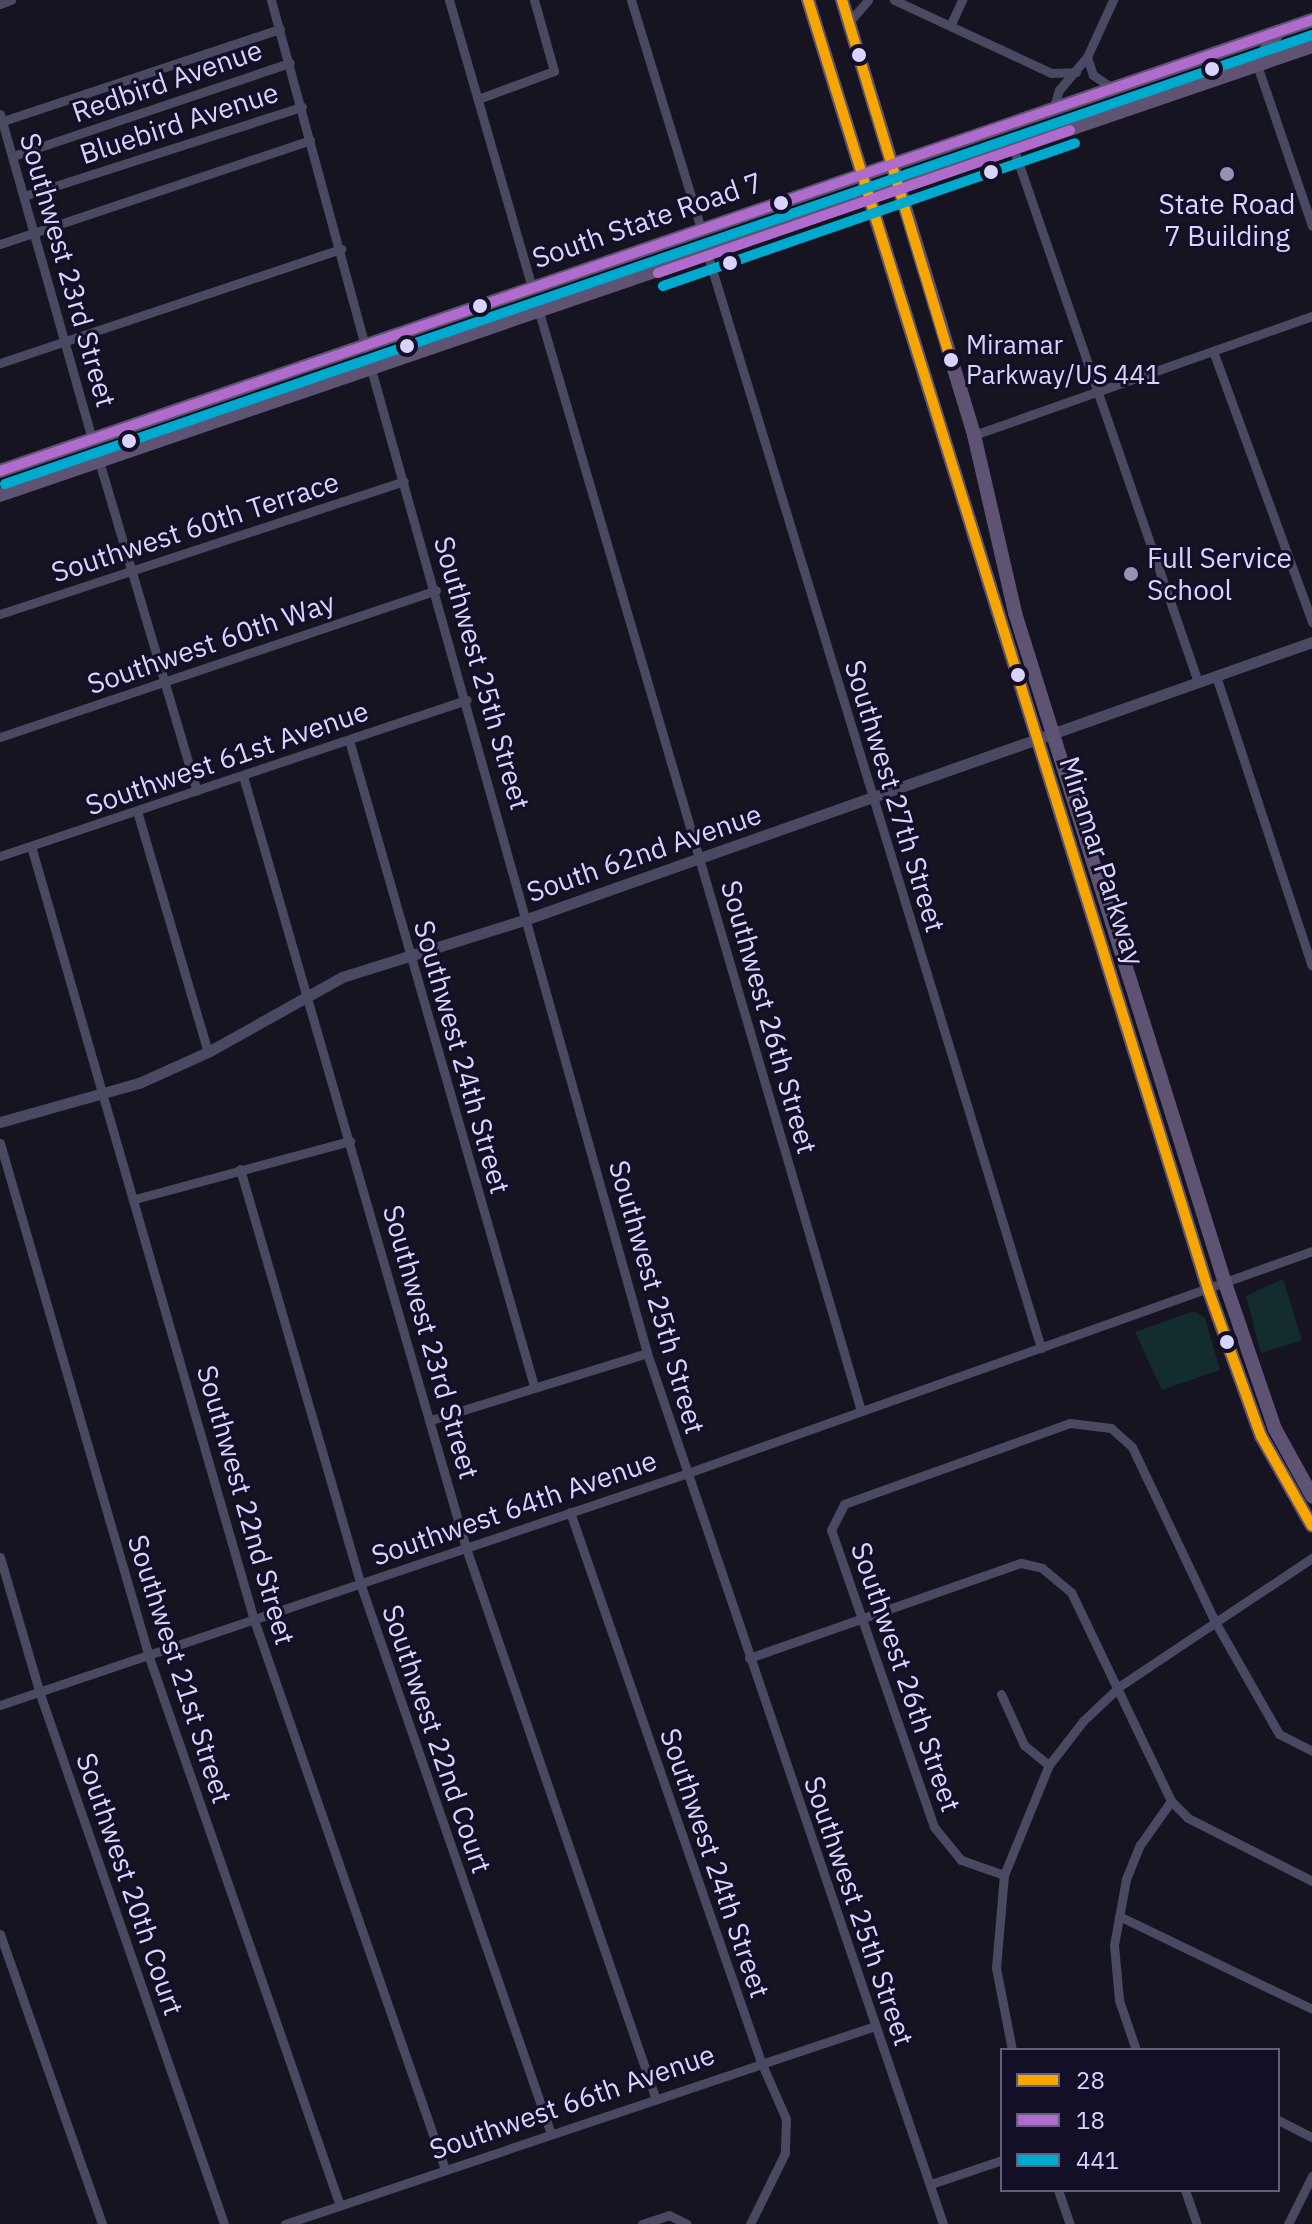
<!DOCTYPE html>
<style>
body{margin:0}
#map{position:relative;width:1312px;height:2224px;overflow:hidden;background:#161421;font-family:"IBM Plex Sans",sans-serif}
div>[style]{position:absolute}
.green>*{inset:0;background:#132c2d}
.minor>*{height:9px;margin:-4.5px;padding:0 4.5px;transform-origin:4.5px;border-radius:4.5px;background:#4a4962}
.tertiary>*{height:11px;margin:-5.5px;padding:0 5.5px;transform-origin:5.5px;border-radius:5.5px;background:#4a4962}
.primary>*{height:14px;margin:-7px;padding:0 7px;transform-origin:7px;border-radius:7px;background:#5e5373}
.bus-1>*{height:10px;margin:-5px;padding:0 5px;transform-origin:5px;border-radius:5px;background:#f7a600}
.bus-2>*{height:10px;margin:-5px;padding:0 5px;transform-origin:5px;border-radius:5px;background:#b06ccc}
.bus-3>*{height:10px;margin:-5px;padding:0 5px;transform-origin:5px;border-radius:5px;background:#00a9ce}
.dots>*{width:22px;height:22px;translate:-50% -50%;box-sizing:border-box;border:4px solid #130f26;border-radius:50%}
span{translate:-50% -50%;white-space:nowrap;text-align:center;line-height:1.15;-webkit-text-stroke:6px #130f26;paint-order:stroke}
.bus-label{font-size:26px;color:#d9d4ff}
.left{translate:0 -50%;text-align:left}
.street-label{font-size:28px;color:#d9d4ff}
.poi-label{font-size:28px;color:#d9d4ff}
.legend{position:absolute;left:1000px;top:2048px;width:280px;height:144px;box-sizing:border-box;background:#130f26;border:2px solid #625e7d;margin:0;padding:10px 14px;list-style:none;font-size:24px;color:#d9d4ff}
.legend li{display:flex;align-items:center;gap:16px;height:40px}
.legend b{width:40px;border:2px solid #625e7d}
</style>
<div id="map">
<div class="green">
<div style="clip-path:polygon(1283px 1279px,1302px 1340px,1261px 1353px,1246px 1296px)"></div>
<div style="clip-path:polygon(1194px 1311px,1205px 1318px,1220px 1370px,1162px 1390px,1135px 1332px)"></div>
</div>
<div class="minor">
<div style="left:271px;top:0;width:360px;rotate:74.8deg"></div>
<div style="left:449px;top:0;width:300px;rotate:73.9deg"></div>
<div style="left:631px;top:0;width:239px;rotate:73deg"></div>
<div style="left:894px;top:0;width:173px;rotate:24.9deg"></div>
<div style="left:1051px;top:73px;width:25px;rotate:-2deg"></div>
<div style="left:0;top:4px;width:12px;rotate:-20deg"></div>
<div style="left:849px;top:22px;width:29px;rotate:-49deg"></div>
<div style="left:950px;top:26px;width:29px;rotate:-65deg"></div>
<div style="left:1087px;top:57px;width:19px;rotate:72deg"></div>
<div style="left:1093px;top:75px;width:22px;rotate:34deg"></div>
<div style="left:1257px;top:65px;width:170px;rotate:71.1deg"></div>
<div style="left:478px;top:99px;width:81px;rotate:-20.2deg"></div>
<div style="left:554px;top:71px;width:74px;rotate:-105.7deg"></div>
<div style="left:1054px;top:106px;width:17px;rotate:-73deg"></div>
<div style="left:1059px;top:90px;width:43px;rotate:-49.7deg"></div>
<div style="left:1087px;top:57px;width:63px;rotate:-65.5deg"></div>
<div style="left:0;top:114px;width:338px;rotate:74.2deg"></div>
<div style="left:0;top:122px;width:295px;rotate:-18.4deg"></div>
<div style="left:1014px;top:150px;width:563px;rotate:70.92deg"></div>
<div style="left:13px;top:156px;width:292px;rotate:-18.6deg"></div>
<div style="left:24px;top:196px;width:292px;rotate:-17.8deg"></div>
<div style="left:0;top:244px;width:327px;rotate:-18.5deg"></div>
<div style="left:708px;top:256px;width:1142px;rotate:73.04deg"></div>
<div style="left:539px;top:312px;width:1145px;rotate:73.67deg"></div>
<div style="left:1213px;top:351px;width:289px;rotate:69.9deg"></div>
<div style="left:0;top:363px;width:360px;rotate:-18.5deg"></div>
<div style="left:371px;top:369px;width:1022px;rotate:74.33deg"></div>
<div style="left:647px;top:1353px;width:920px;rotate:71.23deg"></div>
<div style="left:974px;top:435px;width:358px;rotate:-19.4deg"></div>
<div style="left:99px;top:461px;width:344px;rotate:73.5deg"></div>
<div style="left:0;top:614px;width:425px;rotate:-18.2deg"></div>
<div style="left:1216px;top:676px;width:305px;rotate:71.7deg"></div>
<div style="left:0;top:737px;width:460px;rotate:-18.6deg"></div>
<div style="left:349px;top:740px;width:672px;rotate:74.02deg"></div>
<div style="left:243px;top:776px;width:804px;rotate:73.89deg"></div>
<div style="left:466px;top:1548px;width:581px;rotate:71deg"></div>
<div style="left:137px;top:811px;width:251px;rotate:73.6deg"></div>
<div style="left:31px;top:846px;width:805px;rotate:73.93deg"></div>
<div style="left:254px;top:1620px;width:581px;rotate:70.82deg"></div>
<div style="left:0;top:856px;width:492px;rotate:-18.5deg"></div>
<div style="left:0;top:1143px;width:535px;rotate:73.83deg"></div>
<div style="left:149px;top:1657px;width:578px;rotate:70.81deg"></div>
<div style="left:240px;top:1169px;width:431px;rotate:73.8deg"></div>
<div style="left:360px;top:1583px;width:583px;rotate:70.88deg"></div>
<div style="left:135px;top:1199px;width:223px;rotate:-15.1deg"></div>
<div style="left:431px;top:1420px;width:226px;rotate:-17.2deg"></div>
<div style="left:570px;top:1512px;width:582px;rotate:70.85deg"></div>
<div style="left:761px;top:2062px;width:62px;rotate:66.3deg"></div>
<div style="left:786px;top:2119px;width:34px;rotate:92deg"></div>
<div style="left:785px;top:2153px;width:79px;rotate:116.2deg"></div>
<div style="left:0;top:1557px;width:143px;rotate:73.7deg"></div>
<div style="left:40px;top:1694px;width:561px;rotate:70.85deg"></div>
<div style="left:749px;top:1658px;width:288px;rotate:-19.3deg"></div>
<div style="left:1021px;top:1563px;width:22px;rotate:13deg"></div>
<div style="left:1042px;top:1568px;width:38px;rotate:40deg"></div>
<div style="left:1071px;top:1592px;width:232px;rotate:64.4deg"></div>
<div style="left:1171px;top:1801px;width:24px;rotate:45deg"></div>
<div style="left:1188px;top:1818px;width:139px;rotate:26.9deg"></div>
<div style="left:1001px;top:1694px;width:56px;rotate:65.7deg"></div>
<div style="left:1024px;top:1745px;width:32px;rotate:39deg"></div>
<div style="left:0;top:1705px;width:723px;rotate:-18.64deg"></div>
<div style="left:685px;top:1474px;width:665px;rotate:-19.58deg"></div>
<div style="left:1004px;top:1875px;width:119px;rotate:-67.8deg"></div>
<div style="left:1049px;top:1765px;width:56px;rotate:-52.3deg"></div>
<div style="left:1083px;top:1721px;width:51px;rotate:-43.4deg"></div>
<div style="left:1120px;top:1686px;width:231px;rotate:-33.7deg"></div>
<div style="left:1119px;top:1916px;width:214px;rotate:25.7deg"></div>
<div style="left:0;top:1934px;width:307px;rotate:70.6deg"></div>
<div style="left:1012px;top:2050px;width:84px;rotate:-101deg"></div>
<div style="left:996px;top:1968px;width:93px;rotate:-85.1deg"></div>
<div style="left:1004px;top:1875px;width:46px;rotate:-160.8deg"></div>
<div style="left:961px;top:1860px;width:43px;rotate:-129.3deg"></div>
<div style="left:934px;top:1827px;width:314px;rotate:-109.1deg"></div>
<div style="left:831px;top:1530px;width:29px;rotate:-63deg"></div>
<div style="left:844px;top:1504px;width:240px;rotate:-19.7deg"></div>
<div style="left:1070px;top:1423px;width:41px;rotate:7deg"></div>
<div style="left:1111px;top:1428px;width:28px;rotate:42deg"></div>
<div style="left:1132px;top:1447px;width:191px;rotate:64.6deg"></div>
<div style="left:1214px;top:1620px;width:131px;rotate:60.3deg"></div>
<div style="left:1279px;top:1734px;width:37px;rotate:27deg"></div>
<div style="left:1136px;top:2050px;width:53px;rotate:-108.8deg"></div>
<div style="left:1119px;top:2000px;width:55px;rotate:-95.2deg"></div>
<div style="left:1114px;top:1945px;width:67px;rotate:-79.7deg"></div>
<div style="left:1126px;top:1879px;width:37px;rotate:-68deg"></div>
<div style="left:1140px;top:1845px;width:54px;rotate:-54.8deg"></div>
<div style="left:1278px;top:2120px;width:38px;rotate:27deg"></div>
<div style="left:931px;top:2184px;width:75px;rotate:-18.7deg"></div>
<div style="left:1058px;top:2190px;width:36px;rotate:71deg"></div>
<div style="left:1185px;top:2190px;width:36px;rotate:71deg"></div>
<div style="left:285px;top:2224px;width:622px;rotate:-18.55deg"></div>
<div style="left:642px;top:2224px;width:28px;rotate:-18deg"></div>
<div style="left:669px;top:2215px;width:20px;rotate:27deg"></div>
<div style="left:1288px;top:2224px;width:54px;rotate:-63.4deg"></div>
</div>
<div class="tertiary">
<div style="left:0;top:1122px;width:144px;rotate:-15.7deg"></div>
<div style="left:139px;top:1083px;width:76px;rotate:-24.2deg"></div>
<div style="left:208px;top:1052px;width:154px;rotate:-29.2deg"></div>
<div style="left:342px;top:977px;width:194px;rotate:-17.4deg"></div>
<div style="left:527px;top:919px;width:832px;rotate:-19.44deg"></div>
</div>
<div class="primary">
<div style="left:808px;top:0;width:1350px;rotate:72.76deg"></div>
<div style="left:1208px;top:1289px;width:156px;rotate:70.2deg"></div>
<div style="left:1261px;top:1436px;width:103px;rotate:60.5deg"></div>
<div style="left:842px;top:0;width:455px;rotate:73.1deg"></div>
<div style="left:974px;top:435px;width:183px;rotate:77deg"></div>
<div style="left:1015px;top:613px;width:702px;rotate:72.6deg"></div>
<div style="left:1225px;top:1283px;width:154px;rotate:71.1deg"></div>
<div style="left:1275px;top:1429px;width:77px;rotate:61.1deg"></div>
<div style="left:1257px;top:65px;width:39px;rotate:-58deg"></div>
<div style="left:0;top:471px;width:1387px;rotate:-18.97deg"></div>
<div style="left:0;top:495px;width:1387px;rotate:-18.89deg"></div>
</div>
<div class="bus-1">
<div style="left:808px;top:0;width:1350px;rotate:72.76deg"></div>
<div style="left:1208px;top:1289px;width:156px;rotate:70.2deg"></div>
<div style="left:1261px;top:1436px;width:103px;rotate:60.5deg"></div>
<div style="left:842px;top:0;width:376px;rotate:73.2deg"></div>
</div>
<div class="bus-2">
<div style="left:658px;top:273px;width:436px;rotate:-19.1deg"></div>
<div style="left:0;top:471px;width:1387px;rotate:-18.97deg"></div>
</div>
<div class="bus-3">
<div style="left:663px;top:286px;width:436px;rotate:-19.1deg"></div>
<div style="left:5px;top:484px;width:1382px;rotate:-18.96deg"></div>
</div>
<div class="dots">
<div style="left:859px;top:55px;background:#d9d4ff"></div>
<div style="left:1212px;top:69px;background:#d9d4ff"></div>
<div style="left:991px;top:172px;background:#d9d4ff"></div>
<div style="left:1227px;top:174px;background:#9591b1"></div>
<div style="left:781px;top:203px;background:#d9d4ff"></div>
<div style="left:730px;top:263px;background:#d9d4ff"></div>
<div style="left:480px;top:306px;background:#d9d4ff"></div>
<div style="left:407px;top:346px;background:#d9d4ff"></div>
<div style="left:951px;top:360px;background:#d9d4ff"></div>
<div style="left:129px;top:441px;background:#d9d4ff"></div>
<div style="left:1131px;top:574px;background:#9591b1"></div>
<div style="left:1018px;top:675px;background:#d9d4ff"></div>
<div style="left:1227px;top:1342px;background:#d9d4ff"></div>
</div>
<div class="bus-label">
<span class="left" style="left:966px;top:360px">Miramar<br>Parkway/US 441</span>
</div>
<div class="street-label">
<span style="left:167px;top:81px;rotate:-19deg">Redbird Avenue</span>
<span style="left:179px;top:123px;rotate:-18deg">Bluebird Avenue</span>
<span style="left:647px;top:220px;rotate:-19deg">South State Road 7</span>
<span style="left:68px;top:270px;rotate:74deg">Southwest 23rd Street</span>
<span style="left:195px;top:527px;rotate:-18deg">Southwest 60th Terrace</span>
<span style="left:211px;top:643px;rotate:-19deg">Southwest 60th Way</span>
<span style="left:482px;top:673px;rotate:74deg">Southwest 25th Street</span>
<span style="left:227px;top:758px;rotate:-19deg">Southwest 61st Avenue</span>
<span style="left:895px;top:796px;rotate:73deg">Southwest 27th Street</span>
<span style="left:644px;top:853px;rotate:-19deg">South 62nd Avenue</span>
<span style="left:1102px;top:861px;rotate:72deg">Miramar Parkway</span>
<span style="left:769px;top:1017px;rotate:74deg">Southwest 26th Street</span>
<span style="left:462px;top:1057px;rotate:74deg">Southwest 24th Street</span>
<span style="left:657px;top:1297px;rotate:74deg">Southwest 25th Street</span>
<span style="left:431px;top:1342px;rotate:74deg">Southwest 23rd Street</span>
<span style="left:246px;top:1505px;rotate:74deg">Southwest 22nd Street</span>
<span style="left:514px;top:1508px;rotate:-19deg">Southwest 64th Avenue</span>
<span style="left:180px;top:1669px;rotate:72deg">Southwest 21st Street</span>
<span style="left:906px;top:1677px;rotate:71deg">Southwest 26th Street</span>
<span style="left:437px;top:1739px;rotate:71deg">Southwest 22nd Court</span>
<span style="left:715px;top:1863px;rotate:71deg">Southwest 24th Street</span>
<span style="left:130px;top:1884px;rotate:71deg">Southwest 20th Court</span>
<span style="left:859px;top:1911px;rotate:71deg">Southwest 25th Street</span>
<span style="left:572px;top:2102px;rotate:-19deg">Southwest 66th Avenue</span>
</div>
<div class="poi-label">
<span style="left:1227px;top:220px">State Road<br>7 Building</span>
<span class="left" style="left:1147px;top:574px">Full Service<br>School</span>
</div>
<ul class="legend">
<li><b style="height:10px;background:#f7a600"></b>28</li>
<li><b style="height:10px;background:#b06ccc"></b>18</li>
<li><b style="height:10px;background:#00a9ce"></b>441</li>
</ul>
</div>
